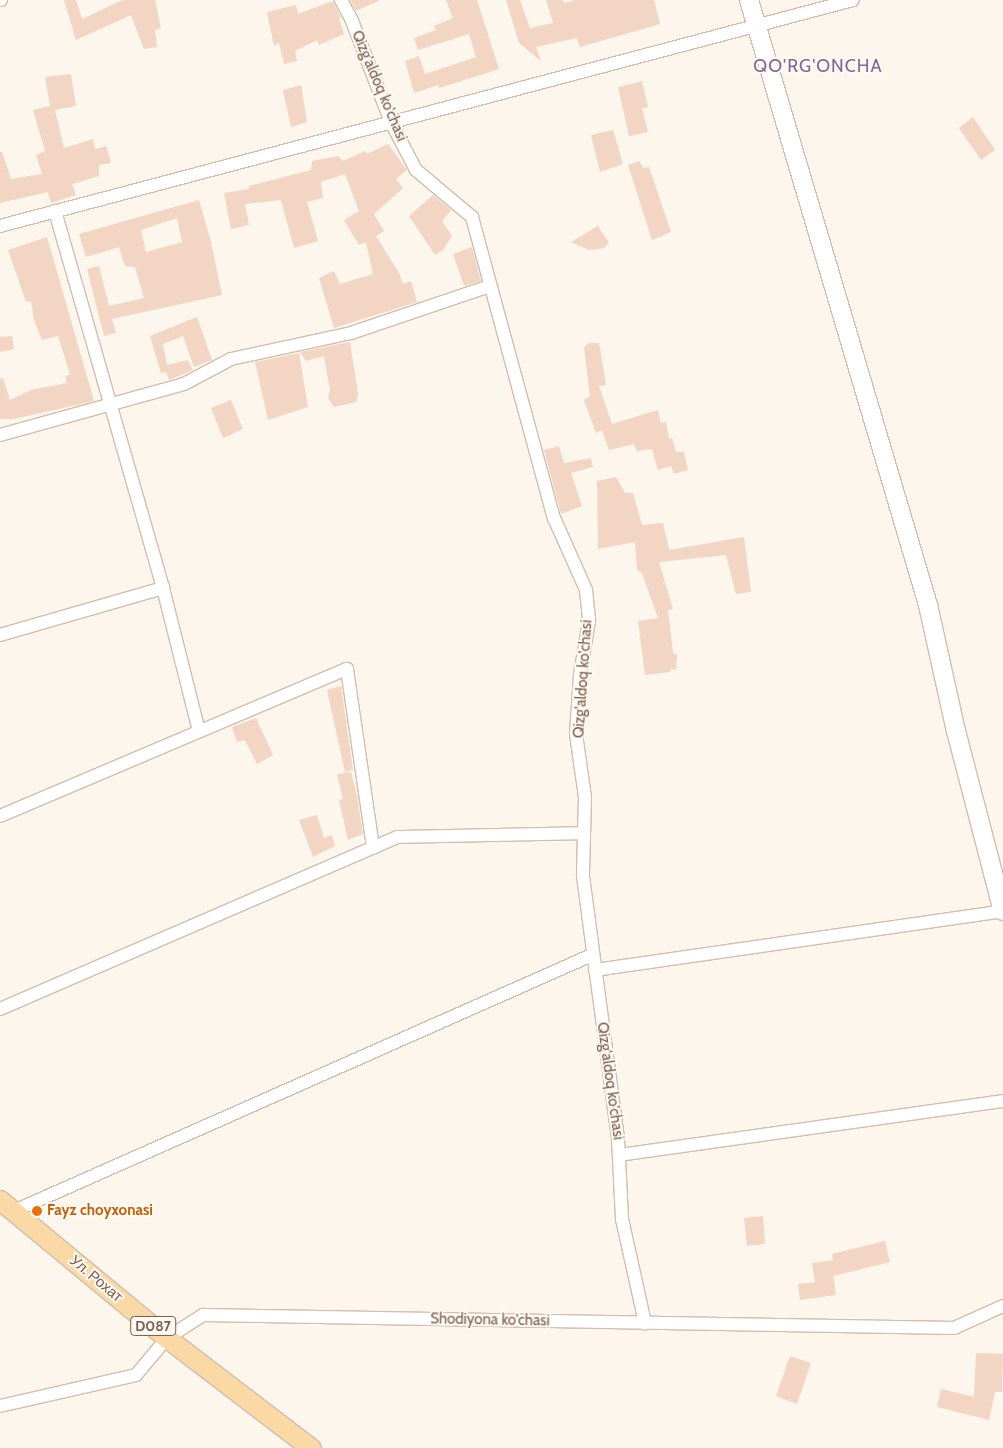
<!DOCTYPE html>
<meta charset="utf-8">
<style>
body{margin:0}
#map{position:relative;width:1003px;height:1448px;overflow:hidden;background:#fdf6ec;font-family:Cabin,sans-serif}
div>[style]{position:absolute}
.building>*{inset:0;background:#f3d5c3}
.roads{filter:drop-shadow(1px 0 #d1beb0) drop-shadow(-1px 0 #d1beb0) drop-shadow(0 1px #d1beb0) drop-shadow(0 -1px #d1beb0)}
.street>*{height:12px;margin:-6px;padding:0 6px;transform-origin:6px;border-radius:6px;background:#fff}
.secondary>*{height:18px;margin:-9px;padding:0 9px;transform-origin:9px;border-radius:9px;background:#fff}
.primary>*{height:19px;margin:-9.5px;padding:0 9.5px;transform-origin:9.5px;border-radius:9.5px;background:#fbd9a5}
.dots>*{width:14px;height:14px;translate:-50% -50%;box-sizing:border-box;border:2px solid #fffaf3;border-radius:50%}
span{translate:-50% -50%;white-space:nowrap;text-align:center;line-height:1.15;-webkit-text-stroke:4px #fffaf3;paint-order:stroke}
.shield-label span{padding:1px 4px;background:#fffaf3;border:1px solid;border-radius:4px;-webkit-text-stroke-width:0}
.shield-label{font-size:14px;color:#7a5c4d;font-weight:700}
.street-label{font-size:15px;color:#7a5c4d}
.food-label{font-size:15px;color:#c56008;font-weight:700}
.left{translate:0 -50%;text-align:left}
.quarter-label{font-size:18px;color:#846695;letter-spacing:1px}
</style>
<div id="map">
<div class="building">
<div style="clip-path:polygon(64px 0,76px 0,82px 19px,123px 0,155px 0,161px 28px,155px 30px,157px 47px,144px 49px,131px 15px,76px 40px)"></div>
<div style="clip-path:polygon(350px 0,380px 0,356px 11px)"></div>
<div style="clip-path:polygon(446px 0,477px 0,499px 69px,439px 88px,438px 85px,414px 93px,405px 61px,419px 56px,425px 74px,476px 57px,469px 34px,418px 50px,414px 38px,436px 30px,434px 26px,453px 18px)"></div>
<div style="clip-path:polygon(506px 0,520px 0,530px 28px,553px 23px,546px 0,563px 0,564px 3px,575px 0,654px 0,660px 24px,580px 47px,577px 38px,536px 47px,541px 61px,519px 43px)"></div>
<div style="clip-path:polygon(333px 1px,341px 18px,339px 19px,344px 34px,319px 45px,317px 40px,295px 51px,297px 61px,284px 64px,279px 43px,274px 46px,267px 12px,296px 5px,298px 14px)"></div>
<div style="clip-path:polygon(71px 74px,76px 106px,55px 110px,64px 148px,93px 139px,95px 149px,106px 146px,111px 163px,99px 165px,99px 176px,72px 184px,76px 195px,51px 203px,48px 192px,0 203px,0 152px,2px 152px,11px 179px,42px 174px,36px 155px,45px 151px,33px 110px,50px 106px,45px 77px)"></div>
<div style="clip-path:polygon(642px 81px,648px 107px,642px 108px,648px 132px,629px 136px,618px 87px)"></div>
<div style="clip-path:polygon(301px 85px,307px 122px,291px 127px,283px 90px)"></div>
<div style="clip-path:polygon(973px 117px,995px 150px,981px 160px,959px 128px)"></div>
<div style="clip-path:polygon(613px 130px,623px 164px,600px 172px,591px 135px)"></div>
<div style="clip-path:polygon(388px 144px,407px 170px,396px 179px,403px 188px,374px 214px,384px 231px,376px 236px,399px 273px,403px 284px,411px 281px,417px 302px,334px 328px,319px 278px,334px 271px,340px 284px,373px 274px,366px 242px,359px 245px,344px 220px,359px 211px,345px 174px,321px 182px,323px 198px,307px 202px,318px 241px,294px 248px,281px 200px,245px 204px,249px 225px,231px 229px,224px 193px,249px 189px,249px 186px,311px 170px,312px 161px,338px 156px,343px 161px,365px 151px,367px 154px)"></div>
<div style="clip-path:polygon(639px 161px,643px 168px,649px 167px,671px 232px,652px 240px,628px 165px)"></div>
<div style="clip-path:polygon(433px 195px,451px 210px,442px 221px,452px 236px,444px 249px,435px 255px,409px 216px)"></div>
<div style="clip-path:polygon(evenodd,199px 200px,211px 242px,222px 295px,112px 319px,116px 333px,104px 336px,87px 269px,99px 266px,109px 306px,144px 298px,135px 267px,125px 266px,119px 247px,86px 257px,79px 234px,199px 200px,177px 218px,182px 242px,146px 252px,141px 230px,177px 218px)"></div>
<div style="clip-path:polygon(598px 226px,609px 243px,605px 246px,605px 248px,589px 250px,571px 242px)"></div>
<div style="clip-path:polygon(47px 237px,94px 401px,14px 419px,0 419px,0 379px,3px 378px,10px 400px,31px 390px,67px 383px,65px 376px,70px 374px,58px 336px,42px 340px,34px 320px,31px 301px,26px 302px,8px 250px)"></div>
<div style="clip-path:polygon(472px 247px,481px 281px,464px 286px,453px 254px)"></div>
<div style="clip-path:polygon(197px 317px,212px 360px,194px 367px,183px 336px,163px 344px,167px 365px,188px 360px,193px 370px,169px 380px,166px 372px,161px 373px,150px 336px)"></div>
<div style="clip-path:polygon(12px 336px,14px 349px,0 352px,0 337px)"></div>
<div style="clip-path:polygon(350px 342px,358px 394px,356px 402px,334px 407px,328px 398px,330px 390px,324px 356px,306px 361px,300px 352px)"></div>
<div style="clip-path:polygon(589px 343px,599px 343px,606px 385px,599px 386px,612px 424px,658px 410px,661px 423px,666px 422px,669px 439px,672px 438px,676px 452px,684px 452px,688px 470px,674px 474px,671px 466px,658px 470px,652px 449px,637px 451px,634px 444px,609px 450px,602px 430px,596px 433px,584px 400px,590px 396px,584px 347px)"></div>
<div style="clip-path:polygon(299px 353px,308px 407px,268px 420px,255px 362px)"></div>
<div style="clip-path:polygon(231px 400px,243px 429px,223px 438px,211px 408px)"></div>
<div style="clip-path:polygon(559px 446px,564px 463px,591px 458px,593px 467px,571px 473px,582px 506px,561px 514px,544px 450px)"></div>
<div style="clip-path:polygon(616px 477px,625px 493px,633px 493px,642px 525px,663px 523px,669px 550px,744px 537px,751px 592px,736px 594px,726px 555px,659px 562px,673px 609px,668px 610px,673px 653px,677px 655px,676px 669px,671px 669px,670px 672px,645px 675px,638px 621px,658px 618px,642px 573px,637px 570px,635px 542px,598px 549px,597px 481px)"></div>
<div style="clip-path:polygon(341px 686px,353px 770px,345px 772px,327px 690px)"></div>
<div style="clip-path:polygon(256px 718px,273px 755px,257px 764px,245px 740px,237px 742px,232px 727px)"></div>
<div style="clip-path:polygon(351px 772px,357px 795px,363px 834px,348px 840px,339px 800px,343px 799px,337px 774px)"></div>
<div style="clip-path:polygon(317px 815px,324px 838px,332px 835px,335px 846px,313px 857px,299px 820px)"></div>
<div style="clip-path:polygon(763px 1216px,765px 1244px,747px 1246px,744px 1218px)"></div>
<div style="clip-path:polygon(885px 1241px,890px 1262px,833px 1276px,836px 1295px,800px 1300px,798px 1284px,815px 1282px,812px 1263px,833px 1260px,832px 1254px)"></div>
<div style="clip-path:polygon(976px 1353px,1003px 1354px,1002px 1392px,995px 1392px,989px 1420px,937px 1407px,941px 1389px,974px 1397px)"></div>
<div style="clip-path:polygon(790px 1356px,811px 1363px,797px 1404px,776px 1396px)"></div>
</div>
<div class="roads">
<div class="street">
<div style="left:0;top:0;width:1px"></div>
<div style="left:341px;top:0;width:24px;rotate:62deg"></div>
<div style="left:352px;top:21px;width:108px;rotate:68.9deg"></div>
<div style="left:391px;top:122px;width:54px;rotate:62.5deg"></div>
<div style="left:416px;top:170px;width:73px;rotate:40deg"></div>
<div style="left:472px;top:217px;width:312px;rotate:74.8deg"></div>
<div style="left:554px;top:518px;width:79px;rotate:66deg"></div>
<div style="left:586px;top:590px;width:31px;rotate:84deg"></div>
<div style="left:589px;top:621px;width:55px;rotate:99.5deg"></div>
<div style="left:580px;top:675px;width:59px;rotate:93.9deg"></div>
<div style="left:576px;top:734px;width:64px;rotate:81.9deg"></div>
<div style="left:585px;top:797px;width:79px;rotate:91.5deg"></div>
<div style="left:583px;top:876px;width:265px;rotate:82.4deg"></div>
<div style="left:618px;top:1139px;width:80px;rotate:87.1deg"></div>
<div style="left:622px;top:1219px;width:107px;rotate:77.5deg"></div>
<div style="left:55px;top:211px;width:392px;rotate:74deg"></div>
<div style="left:163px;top:588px;width:147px;rotate:75.9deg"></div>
<div style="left:0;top:226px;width:882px;rotate:-14.84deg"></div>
<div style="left:0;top:435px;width:191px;rotate:-15.5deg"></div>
<div style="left:184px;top:384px;width:53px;rotate:-28deg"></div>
<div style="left:231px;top:359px;width:123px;rotate:-12.2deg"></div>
<div style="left:351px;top:333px;width:147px;rotate:-18.7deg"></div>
<div style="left:0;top:635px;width:170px;rotate:-16.1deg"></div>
<div style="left:0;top:816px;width:377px;rotate:-23deg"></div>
<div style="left:347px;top:669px;width:181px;rotate:81.7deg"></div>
<div style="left:595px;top:970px;width:412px;rotate:-8.2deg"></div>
<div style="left:0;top:1009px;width:433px;rotate:-23.4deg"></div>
<div style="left:397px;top:837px;width:187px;rotate:-1.2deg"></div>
<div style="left:619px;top:1155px;width:388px;rotate:-8deg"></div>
<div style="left:14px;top:1211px;width:632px;rotate:-23.89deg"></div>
<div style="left:0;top:1406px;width:139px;rotate:-12.8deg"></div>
<div style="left:136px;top:1375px;width:48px;rotate:-50deg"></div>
<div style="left:167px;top:1338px;width:43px;rotate:-32.6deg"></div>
<div style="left:203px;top:1315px;width:751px;rotate:0.99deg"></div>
<div style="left:954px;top:1328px;width:54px;rotate:-24.2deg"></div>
</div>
<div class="secondary">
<div style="left:749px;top:0;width:631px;rotate:73.52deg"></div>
<div style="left:928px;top:605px;width:129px;rotate:77.5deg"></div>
<div style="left:956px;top:731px;width:186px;rotate:75.4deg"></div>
</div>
<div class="primary">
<div style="left:0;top:1200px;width:217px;rotate:39.6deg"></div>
<div style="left:167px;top:1338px;width:181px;rotate:37.4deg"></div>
</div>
</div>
<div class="dots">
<div style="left:37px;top:1211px;background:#e8710a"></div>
</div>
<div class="shield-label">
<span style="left:153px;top:1326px">D087</span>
</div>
<div class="street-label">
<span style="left:379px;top:86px;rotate:67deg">Qizg'aldoq ko'chasi</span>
<span style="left:583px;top:679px;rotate:-86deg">Qizg'aldoq ko'chasi</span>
<span style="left:610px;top:1081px;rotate:82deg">Qizg'aldoq ko'chasi</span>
<span style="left:96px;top:1279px;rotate:40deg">Ул. Рохат</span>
<span style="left:490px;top:1320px;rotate:1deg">Shodiyona ko'chasi</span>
</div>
<div class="food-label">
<span class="left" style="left:47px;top:1211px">Fayz choyxonasi</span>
</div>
<div class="quarter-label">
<span style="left:818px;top:66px">QO'RG'ONCHA</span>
</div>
</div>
